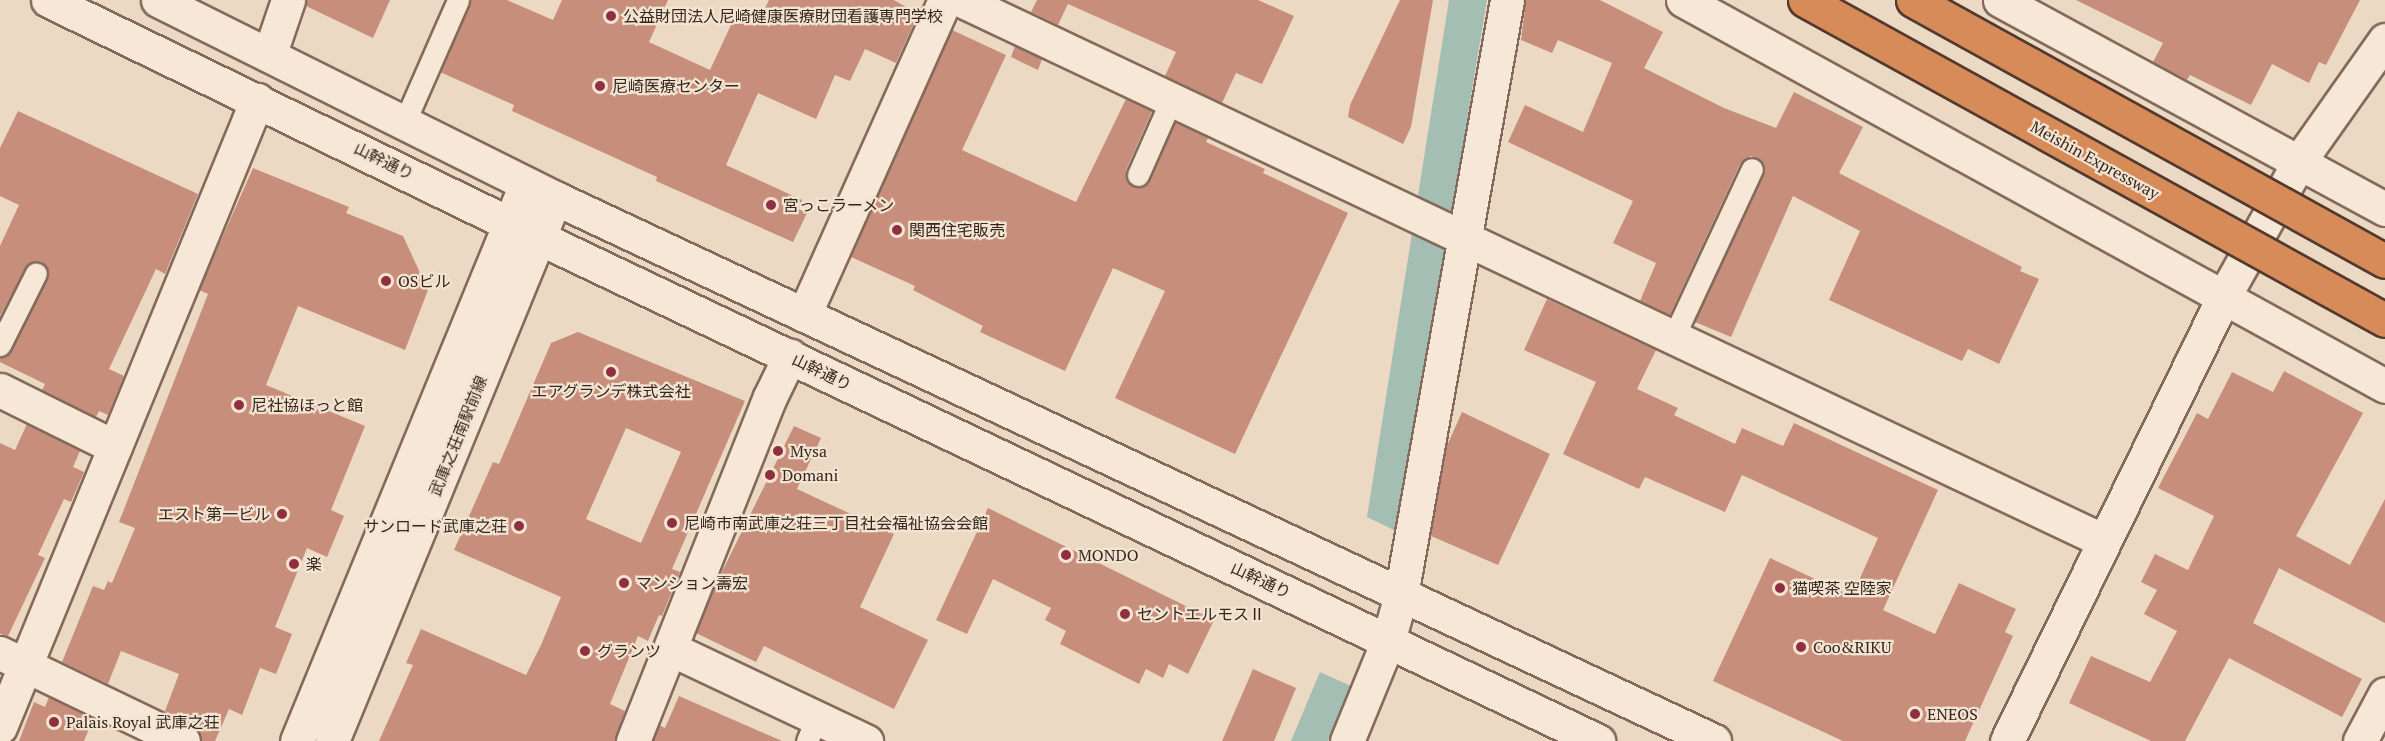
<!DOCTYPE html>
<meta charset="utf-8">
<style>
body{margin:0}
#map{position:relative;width:2385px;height:741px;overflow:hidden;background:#ebd9c3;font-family:"PT Serif","Noto Sans JP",serif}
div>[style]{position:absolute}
.water>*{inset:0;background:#a5beb3}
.building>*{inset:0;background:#c78f7b}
.roads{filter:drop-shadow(2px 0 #846a5b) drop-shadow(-2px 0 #846a5b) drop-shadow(0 2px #846a5b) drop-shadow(0 -2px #846a5b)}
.lane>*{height:21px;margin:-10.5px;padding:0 10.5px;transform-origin:10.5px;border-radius:10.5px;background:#f6e7d6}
.street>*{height:33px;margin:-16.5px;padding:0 16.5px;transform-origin:16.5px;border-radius:16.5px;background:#f6e7d6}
.secondary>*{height:33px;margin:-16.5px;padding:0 16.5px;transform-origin:16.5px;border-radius:16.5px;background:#f6e7d6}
.bridges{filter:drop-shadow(2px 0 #523a2f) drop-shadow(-2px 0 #523a2f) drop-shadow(0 2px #523a2f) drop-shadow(0 -2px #523a2f)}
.highway-bridge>*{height:33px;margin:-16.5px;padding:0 16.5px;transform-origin:16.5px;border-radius:16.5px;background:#d68b59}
.dots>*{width:16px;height:16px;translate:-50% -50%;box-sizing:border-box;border:3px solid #f3e4d2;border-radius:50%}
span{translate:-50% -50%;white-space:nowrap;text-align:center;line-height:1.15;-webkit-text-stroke:4.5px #f3e4d2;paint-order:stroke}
.poi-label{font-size:16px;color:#35261e}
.left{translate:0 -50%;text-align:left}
.right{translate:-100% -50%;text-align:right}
.street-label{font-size:16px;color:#35261e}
</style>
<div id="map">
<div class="water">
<div style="clip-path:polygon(1449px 0,1487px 0,1398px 532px,1367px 517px)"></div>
<div style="clip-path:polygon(1320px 672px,1351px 686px,1328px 741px,1291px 741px)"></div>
</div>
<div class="building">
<div style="clip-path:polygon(306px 0,390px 0,373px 38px,306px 6px)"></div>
<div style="clip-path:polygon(471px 0,507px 0,553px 20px,562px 0,668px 0,649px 42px,710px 70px,738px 10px,759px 20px,769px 0,894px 0,918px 14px,896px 63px,865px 49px,850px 81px,835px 75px,816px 119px,758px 93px,726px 165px,802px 200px,798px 209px,807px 213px,793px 242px,656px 181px,657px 177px,512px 111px,514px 105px,440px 72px)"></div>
<div style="clip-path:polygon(1037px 0,1258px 0,1294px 16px,1262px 84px,1236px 73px,1222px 103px,1165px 76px,1176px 52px,1068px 4px,1058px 25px,1031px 12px)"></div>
<div style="clip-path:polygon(1400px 0,1433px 0,1411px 127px,1403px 144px,1348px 117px,1350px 105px)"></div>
<div style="clip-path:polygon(1526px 0,1600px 0,1663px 32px,1644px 68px,1724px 108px,1776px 128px,1794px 92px,1863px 127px,1839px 173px,2022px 267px,2020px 271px,2039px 279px,1999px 364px,1968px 349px,1962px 361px,1829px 300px,1860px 231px,1793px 196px,1731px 337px,1695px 322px,1764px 174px,1763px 162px,1751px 156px,1740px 164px,1670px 315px,1640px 301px,1656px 263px,1613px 243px,1633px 201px,1508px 142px,1525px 105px,1583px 132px,1612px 63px,1558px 40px,1552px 53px,1521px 40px)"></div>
<div style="clip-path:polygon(2076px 0,2360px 0,2326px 65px,2319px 62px,2309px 83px,2272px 64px,2251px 105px,2190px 75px,2187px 80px,2153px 62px,2163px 43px)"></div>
<div style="clip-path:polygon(952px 30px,1006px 55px,962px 150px,1076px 202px,1126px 99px,1152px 111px,1126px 170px,1127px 182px,1132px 186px,1140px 188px,1149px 181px,1175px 122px,1208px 138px,1206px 142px,1265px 169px,1263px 173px,1348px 213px,1235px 454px,1115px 398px,1165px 291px,1113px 268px,1065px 371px,980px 332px,983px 326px,913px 290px,915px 286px,851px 257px)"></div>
<div style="clip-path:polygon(1015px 46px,1042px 59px,1038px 70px,1011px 57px)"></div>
<div style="clip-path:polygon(18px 111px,198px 194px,165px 274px,156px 269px,109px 369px,124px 376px,108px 415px,99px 411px,96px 417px,42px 390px,45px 384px,0 362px,0 358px,11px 351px,49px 273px,42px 262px,29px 263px,0 316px,0 246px,19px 205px,0 196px,0 148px)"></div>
<div style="clip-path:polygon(253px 168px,349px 207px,346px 213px,403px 236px,428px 290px,405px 350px,298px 306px,266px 385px,365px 426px,331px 510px,344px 516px,327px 557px,307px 548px,275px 627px,292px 634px,276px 674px,260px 668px,242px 715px,229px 709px,215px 741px,202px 741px,192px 724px,165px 711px,179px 674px,121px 651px,108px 684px,62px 662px,93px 586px,104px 590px,108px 581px,112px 583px,135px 528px,119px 522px,208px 294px,199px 290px)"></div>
<div style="clip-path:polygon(1547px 299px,1656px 350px,1637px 389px,1678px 408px,1674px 415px,1735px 444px,1742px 428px,1783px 446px,1794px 423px,1938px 490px,1883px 610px,1935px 634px,1959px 583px,2016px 609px,2005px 632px,2013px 636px,1965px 741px,1843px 741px,1713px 681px,1770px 558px,1852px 596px,1878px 538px,1742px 475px,1725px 512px,1645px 477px,1639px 489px,1563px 454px,1596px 382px,1524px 350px)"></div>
<div style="clip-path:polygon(evenodd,578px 332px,745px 401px,672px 569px,680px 572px,662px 616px,659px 615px,648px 641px,638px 636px,610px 704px,625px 711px,615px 741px,379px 741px,413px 665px,406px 663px,421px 629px,526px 675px,541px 645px,561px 597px,454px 550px,493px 462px,499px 464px,551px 343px,578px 332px,626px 428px,681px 452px,641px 543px,586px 519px,626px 428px)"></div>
<div style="clip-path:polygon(2284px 371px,2363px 413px,2296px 536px,2350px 565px,2385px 499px,2385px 623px,2279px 568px,2253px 623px,2362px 679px,2342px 717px,2229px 658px,2185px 741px,2151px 741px,2069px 703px,2091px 656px,2150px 682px,2177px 631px,2144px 614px,2157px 590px,2141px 582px,2155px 554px,2188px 570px,2214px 516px,2158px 488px,2197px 413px,2208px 419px,2232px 372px,2273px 392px)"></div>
<div style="clip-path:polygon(1462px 412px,1550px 454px,1498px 565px,1431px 536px,1446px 448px)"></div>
<div style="clip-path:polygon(27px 424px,80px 451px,73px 467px,84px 472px,71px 502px,64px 499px,38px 555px,45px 558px,8px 636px,0 634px,0 443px,15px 450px)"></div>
<div style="clip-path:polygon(794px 426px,821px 438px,797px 489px,894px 534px,860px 607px,928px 640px,894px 709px,764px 646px,756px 662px,696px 633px,714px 588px)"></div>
<div style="clip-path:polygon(988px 508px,1214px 620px,1188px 674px,1169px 664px,1163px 678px,1146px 669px,1139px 684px,1060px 644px,1066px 631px,1045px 620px,1051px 608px,993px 579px,967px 634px,936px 620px)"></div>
<div style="clip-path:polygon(1253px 669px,1296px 688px,1274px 741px,1222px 741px)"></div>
<div style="clip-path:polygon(679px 696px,782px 741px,653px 741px,659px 725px,665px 728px)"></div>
<div style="clip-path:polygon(49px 697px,93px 719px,84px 741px,19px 741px,34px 702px,45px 707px)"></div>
</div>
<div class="roads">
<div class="lane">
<div style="left:405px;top:121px;width:132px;rotate:-66.3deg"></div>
<div style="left:1138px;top:175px;width:84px;rotate:-66.2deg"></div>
<div style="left:1674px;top:336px;width:184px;rotate:-65deg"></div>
<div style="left:0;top:345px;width:80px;rotate:-63.4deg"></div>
<div style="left:807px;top:741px;width:25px;rotate:-67deg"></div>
</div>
<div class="street">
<div style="left:961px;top:0;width:1262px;rotate:25.33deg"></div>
<div style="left:1683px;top:0;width:801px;rotate:28.8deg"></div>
<div style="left:2000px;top:0;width:438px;rotate:28.5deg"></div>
<div style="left:270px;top:53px;width:56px;rotate:-71.2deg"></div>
<div style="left:804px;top:315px;width:345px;rotate:-65.9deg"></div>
<div style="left:0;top:390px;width:128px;rotate:26.4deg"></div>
<div style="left:671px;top:649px;width:216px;rotate:25.3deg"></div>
<div style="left:0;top:653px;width:203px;rotate:25.7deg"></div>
<div style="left:0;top:727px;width:678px;rotate:-67.71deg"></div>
<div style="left:297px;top:741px;width:602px;rotate:-67.65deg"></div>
<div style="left:332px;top:741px;width:587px;rotate:-67.67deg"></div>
<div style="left:633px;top:741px;width:370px;rotate:-68.3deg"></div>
<div style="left:770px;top:397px;width:46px;rotate:-64deg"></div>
<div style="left:1347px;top:741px;width:108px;rotate:-67.7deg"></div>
<div style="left:1388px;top:641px;width:48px;rotate:-74.2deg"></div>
<div style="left:1401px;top:595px;width:604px;rotate:-79.9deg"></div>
<div style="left:2360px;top:741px;width:53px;rotate:-62deg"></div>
</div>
<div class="secondary">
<div style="left:48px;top:0;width:513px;rotate:25.87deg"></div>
<div style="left:510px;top:224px;width:1205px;rotate:25.42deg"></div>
<div style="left:158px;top:0;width:444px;rotate:26.5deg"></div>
<div style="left:555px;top:198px;width:1280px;rotate:25.1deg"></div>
<div style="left:2007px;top:741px;width:493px;rotate:-64deg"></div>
<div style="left:2223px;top:298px;width:158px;rotate:-60.8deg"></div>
<div style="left:2300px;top:160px;width:147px;rotate:-54.7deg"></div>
</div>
</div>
<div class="bridges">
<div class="highway-bridge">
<div style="left:1805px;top:0;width:662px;rotate:28.89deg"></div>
<div style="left:1913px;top:0;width:539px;rotate:28.94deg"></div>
</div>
</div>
<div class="dots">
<div style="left:611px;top:16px;background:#8f2f3f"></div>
<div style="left:600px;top:86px;background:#8f2f3f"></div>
<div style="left:771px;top:205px;background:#8f2f3f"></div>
<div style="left:897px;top:230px;background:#8f2f3f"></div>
<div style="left:386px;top:281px;background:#8f2f3f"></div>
<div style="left:611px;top:372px;background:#8f2f3f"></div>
<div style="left:239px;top:405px;background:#8f2f3f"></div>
<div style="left:778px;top:451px;background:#8f2f3f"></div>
<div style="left:770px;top:475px;background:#8f2f3f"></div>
<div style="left:282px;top:514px;background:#8f2f3f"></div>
<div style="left:672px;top:523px;background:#8f2f3f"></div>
<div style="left:519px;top:526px;background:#8f2f3f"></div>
<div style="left:1066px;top:555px;background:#8f2f3f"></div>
<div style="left:294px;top:564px;background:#8f2f3f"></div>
<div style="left:624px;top:583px;background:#8f2f3f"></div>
<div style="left:1780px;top:588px;background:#8f2f3f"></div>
<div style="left:1125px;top:614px;background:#8f2f3f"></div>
<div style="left:1801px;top:647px;background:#8f2f3f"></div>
<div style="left:585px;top:651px;background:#8f2f3f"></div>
<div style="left:1915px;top:714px;background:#8f2f3f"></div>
<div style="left:54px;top:722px;background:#8f2f3f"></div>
</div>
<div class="poi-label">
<span class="left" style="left:623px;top:16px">公益財団法人尼崎健康医療財団看護専門学校</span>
<span class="left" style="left:612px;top:86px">尼崎医療センター</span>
<span class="left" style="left:783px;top:205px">宮っこラーメン</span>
<span class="left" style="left:909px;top:230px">関西住宅販売</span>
<span class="left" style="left:398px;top:281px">OSビル</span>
<span style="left:611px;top:391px">エアグランデ株式会社</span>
<span class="left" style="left:251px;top:405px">尼社協ほっと館</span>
<span class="left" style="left:790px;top:451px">Mysa</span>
<span class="left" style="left:782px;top:475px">Domani</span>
<span class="right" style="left:270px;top:514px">エスト第一ビル</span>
<span class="left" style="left:684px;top:523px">尼崎市南武庫之荘三丁目社会福祉協会会館</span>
<span class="right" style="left:507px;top:526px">サンロード武庫之荘</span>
<span class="left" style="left:1078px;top:555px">MONDO</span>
<span class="left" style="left:306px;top:564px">楽</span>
<span class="left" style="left:636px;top:583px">マンション壽宏</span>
<span class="left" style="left:1792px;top:588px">猫喫茶 空陸家</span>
<span class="left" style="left:1137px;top:614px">セントエルモスⅡ</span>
<span class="left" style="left:1813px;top:647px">Coo&amp;RIKU</span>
<span class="left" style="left:597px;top:651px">グランツ</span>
<span class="left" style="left:1927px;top:714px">ENEOS</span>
<span class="left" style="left:66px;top:722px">Palais Royal 武庫之荘</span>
</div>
<div class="street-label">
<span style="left:2095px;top:160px;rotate:29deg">Meishin Expressway</span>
<span style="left:384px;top:161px;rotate:26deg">山幹通り</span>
<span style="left:822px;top:372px;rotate:26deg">山幹通り</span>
<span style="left:458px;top:436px;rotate:-68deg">武庫之荘南駅前線</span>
<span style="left:1261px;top:580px;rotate:25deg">山幹通り</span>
</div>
</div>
